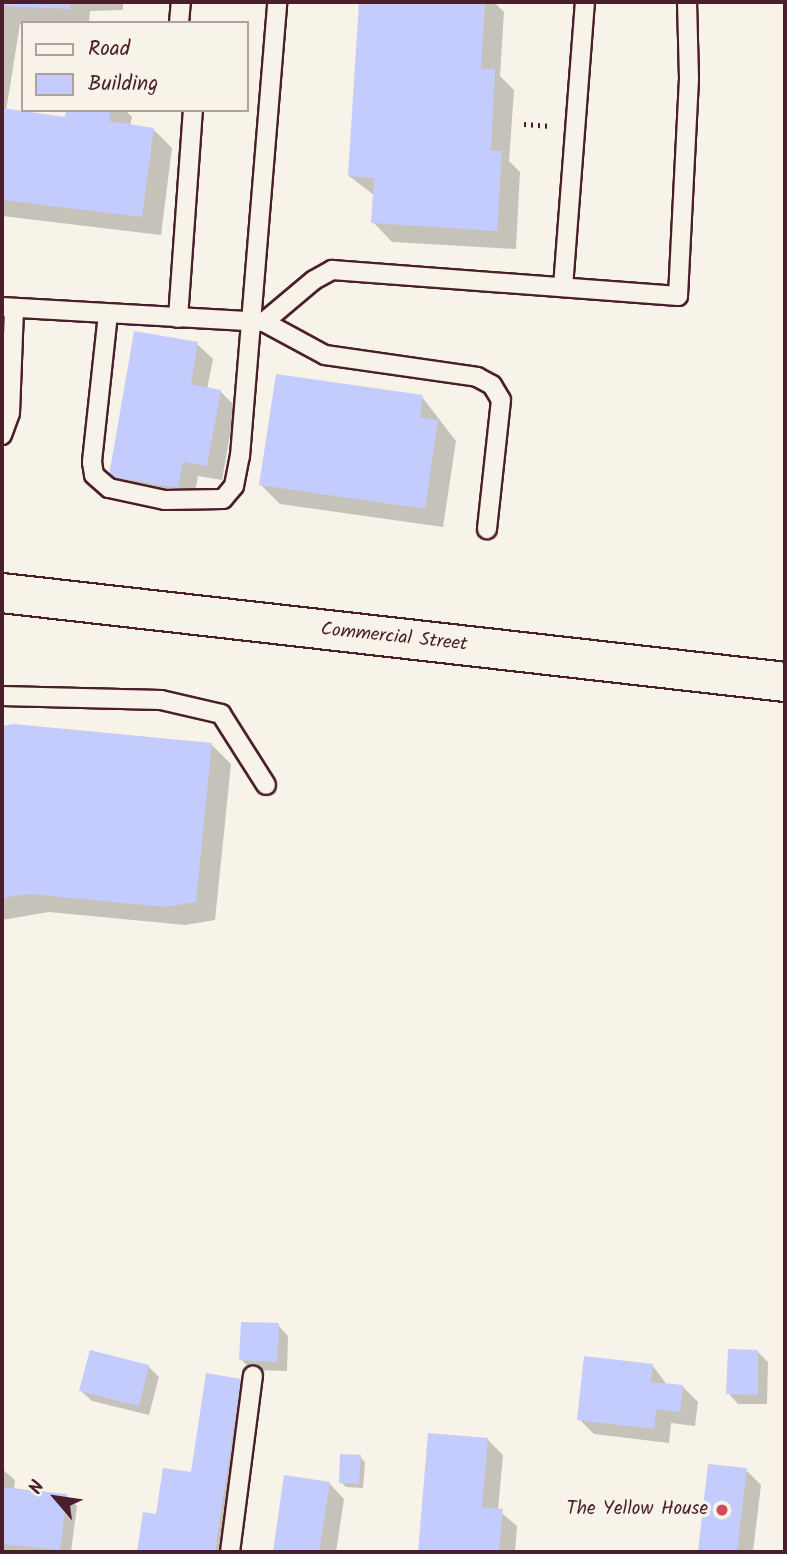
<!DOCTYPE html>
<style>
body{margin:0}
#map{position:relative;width:787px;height:1554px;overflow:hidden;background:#f7f3e8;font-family:Kalam,sans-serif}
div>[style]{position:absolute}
.shadow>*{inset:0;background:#0003}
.building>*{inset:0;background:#c4cbfd}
.path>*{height:4.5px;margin-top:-2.25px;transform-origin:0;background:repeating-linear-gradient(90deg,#4a1f2b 0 2px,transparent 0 7px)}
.roads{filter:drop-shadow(2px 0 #4a1f2b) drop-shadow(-2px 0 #4a1f2b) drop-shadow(0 2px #4a1f2b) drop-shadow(0 -2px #4a1f2b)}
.service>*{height:18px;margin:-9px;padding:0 9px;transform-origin:9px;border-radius:9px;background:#f7f3e8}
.tertiary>*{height:38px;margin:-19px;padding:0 19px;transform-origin:19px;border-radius:19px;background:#f7f3e8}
.dots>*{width:19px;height:19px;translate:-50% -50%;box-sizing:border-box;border:4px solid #f7f3e8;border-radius:50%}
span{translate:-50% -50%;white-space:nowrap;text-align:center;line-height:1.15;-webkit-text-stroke:7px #f7f3e8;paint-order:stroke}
.street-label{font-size:19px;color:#4a1f2b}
.poi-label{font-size:19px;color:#4a1f2b}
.right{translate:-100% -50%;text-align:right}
.frame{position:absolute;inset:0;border:4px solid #4a1f2b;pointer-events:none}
.legend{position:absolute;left:21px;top:21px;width:228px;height:91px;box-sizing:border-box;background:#f7f3e8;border:2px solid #b29e9c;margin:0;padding:9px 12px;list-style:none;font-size:21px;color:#4a1f2b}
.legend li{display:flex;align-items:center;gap:14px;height:35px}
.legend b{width:35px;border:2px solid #b29e9c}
.north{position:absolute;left:21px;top:1463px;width:70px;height:70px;-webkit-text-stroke:5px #f7f3e8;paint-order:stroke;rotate:299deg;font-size:19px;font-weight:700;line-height:28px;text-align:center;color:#4a1f2b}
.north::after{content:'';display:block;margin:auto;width:24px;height:32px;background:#4a1f2b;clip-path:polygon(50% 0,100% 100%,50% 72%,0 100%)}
</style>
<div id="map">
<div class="shadow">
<div style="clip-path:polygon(2px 2px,123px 2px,123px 10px,90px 11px,89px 23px,20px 24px,6px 111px,67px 119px,68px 110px,125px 110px,132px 117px,130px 126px,153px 129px,172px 148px,161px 235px,2px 216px)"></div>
<div style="clip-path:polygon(361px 2px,494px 2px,504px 12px,500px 76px,514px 90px,509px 161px,520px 172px,516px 249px,392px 242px,373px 222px,374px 195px,349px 176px)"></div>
<div style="clip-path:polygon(197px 344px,213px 359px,207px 389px,220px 391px,235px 406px,222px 480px,198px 476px,193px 502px,126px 491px,111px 475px)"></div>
<div style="clip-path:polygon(422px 397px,456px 441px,443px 527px,280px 504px,261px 485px)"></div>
<div style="clip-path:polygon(14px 725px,212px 745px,231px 764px,215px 920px,185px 925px,49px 912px,2px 920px,2px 727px)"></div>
<div style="clip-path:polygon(278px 1325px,288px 1336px,287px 1371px,251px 1370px,241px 1359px)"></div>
<div style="clip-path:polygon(758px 1352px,768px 1362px,767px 1404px,738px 1404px,728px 1393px)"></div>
<div style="clip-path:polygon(148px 1366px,159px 1377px,149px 1415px,92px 1401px,81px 1391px)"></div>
<div style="clip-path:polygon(653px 1366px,667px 1385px,683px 1387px,698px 1402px,695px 1426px,671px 1423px,669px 1443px,594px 1434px,579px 1419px)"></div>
<div style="clip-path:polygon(240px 1380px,255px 1396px,232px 1552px,139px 1552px,145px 1514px,158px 1516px,193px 1474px)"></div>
<div style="clip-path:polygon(430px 1435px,488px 1440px,503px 1455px,498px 1510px,517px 1526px,515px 1552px,419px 1552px)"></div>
<div style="clip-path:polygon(360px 1457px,365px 1462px,363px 1488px,346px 1487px,341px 1482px)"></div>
<div style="clip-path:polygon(710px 1466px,746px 1470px,761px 1485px,753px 1552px,699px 1552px)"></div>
<div style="clip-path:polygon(2px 1469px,15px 1480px,14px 1490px,66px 1496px,77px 1506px,71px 1552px,2px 1552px)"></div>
<div style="clip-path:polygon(286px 1477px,329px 1483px,344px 1499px,336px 1552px,275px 1552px)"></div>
</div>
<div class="building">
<div style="clip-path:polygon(2px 2px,71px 2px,70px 9px,2px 6px)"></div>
<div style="clip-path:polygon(359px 2px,485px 2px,481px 69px,495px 69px,491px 151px,502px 151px,497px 231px,371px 223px,374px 178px,348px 176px)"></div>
<div style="clip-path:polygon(2px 108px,65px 117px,66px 110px,111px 110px,109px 121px,154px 128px,142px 217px,2px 200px)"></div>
<div style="clip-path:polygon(134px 331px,198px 342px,191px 384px,221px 390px,207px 466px,183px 462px,178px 488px,109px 476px)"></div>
<div style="clip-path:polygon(276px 374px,423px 395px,420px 417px,438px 420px,425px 509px,259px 485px)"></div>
<div style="clip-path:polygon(14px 724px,212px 743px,196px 902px,165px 907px,29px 894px,2px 898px,2px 726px)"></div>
<div style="clip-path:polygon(241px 1322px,279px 1323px,277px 1362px,239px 1360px)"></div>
<div style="clip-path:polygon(728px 1349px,758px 1350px,758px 1395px,726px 1394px)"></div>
<div style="clip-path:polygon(90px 1350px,149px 1365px,139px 1406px,79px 1391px)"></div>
<div style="clip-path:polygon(584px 1356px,653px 1364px,651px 1382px,683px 1385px,680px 1412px,656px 1409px,654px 1429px,577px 1420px)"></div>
<div style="clip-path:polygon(206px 1373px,241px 1379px,215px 1552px,137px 1552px,143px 1512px,156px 1514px,163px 1468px,191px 1472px)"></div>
<div style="clip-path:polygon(428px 1433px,488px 1438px,482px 1507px,503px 1509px,499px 1552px,418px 1552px)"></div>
<div style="clip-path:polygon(340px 1454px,361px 1455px,359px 1484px,339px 1483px)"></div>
<div style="clip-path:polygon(708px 1464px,747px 1468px,737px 1552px,698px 1552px)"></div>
<div style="clip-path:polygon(284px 1475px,330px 1482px,319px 1552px,273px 1552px)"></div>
<div style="clip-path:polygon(2px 1487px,67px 1494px,60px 1550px,2px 1544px)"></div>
</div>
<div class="path">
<div style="left:524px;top:124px;width:27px;rotate:4deg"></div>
</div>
<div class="roads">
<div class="service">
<div style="left:179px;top:23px;width:21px;rotate:-85deg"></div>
<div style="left:563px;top:287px;width:286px;rotate:-85.6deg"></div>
<div style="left:2px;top:307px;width:262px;rotate:3.3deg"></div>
<div style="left:264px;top:322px;width:65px;rotate:-40deg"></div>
<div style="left:314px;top:280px;width:21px;rotate:-29deg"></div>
<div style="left:332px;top:270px;width:347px;rotate:4.3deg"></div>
<div style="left:678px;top:296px;width:218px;rotate:-87.1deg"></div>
<div style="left:689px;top:78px;width:76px;rotate:-91.5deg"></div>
<div style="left:108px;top:314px;width:149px;rotate:96.2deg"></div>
<div style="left:92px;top:462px;width:13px;rotate:81deg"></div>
<div style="left:94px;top:475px;width:20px;rotate:41deg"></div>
<div style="left:109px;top:488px;width:57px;rotate:12.1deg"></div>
<div style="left:165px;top:500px;width:58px;rotate:-1deg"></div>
<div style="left:223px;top:499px;width:17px;rotate:-50deg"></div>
<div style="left:234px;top:486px;width:31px;rotate:-79deg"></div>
<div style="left:240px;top:456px;width:456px;rotate:-85.3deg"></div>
<div style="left:178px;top:318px;width:209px;rotate:-85.9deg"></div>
<div style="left:264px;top:322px;width:69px;rotate:28.4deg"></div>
<div style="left:325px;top:355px;width:154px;rotate:8.2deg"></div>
<div style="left:477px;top:377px;width:17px;rotate:28deg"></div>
<div style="left:492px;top:385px;width:17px;rotate:59deg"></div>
<div style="left:501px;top:400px;width:130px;rotate:96.2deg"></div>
<div style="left:2px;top:435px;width:23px;rotate:-70deg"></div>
<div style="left:10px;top:413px;width:105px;rotate:-87.8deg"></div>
<div style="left:2px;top:696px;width:159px;rotate:1.4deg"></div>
<div style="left:161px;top:700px;width:62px;rotate:13.1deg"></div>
<div style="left:221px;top:714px;width:84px;rotate:57.6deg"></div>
<div style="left:230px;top:1552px;width:178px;rotate:-82.6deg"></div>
</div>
<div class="tertiary">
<div style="left:2px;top:593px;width:788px;rotate:6.48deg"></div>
</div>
</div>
<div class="dots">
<div style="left:722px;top:1510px;background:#d1495b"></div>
</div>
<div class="street-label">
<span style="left:394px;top:638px;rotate:6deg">Commercial Street</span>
</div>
<div class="poi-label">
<span class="right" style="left:708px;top:1510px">The Yellow House</span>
</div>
<div class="frame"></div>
<ul class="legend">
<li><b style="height:9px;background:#f7f3e8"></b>Road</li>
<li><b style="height:19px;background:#c4cbfd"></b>Building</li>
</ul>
<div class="north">N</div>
</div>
